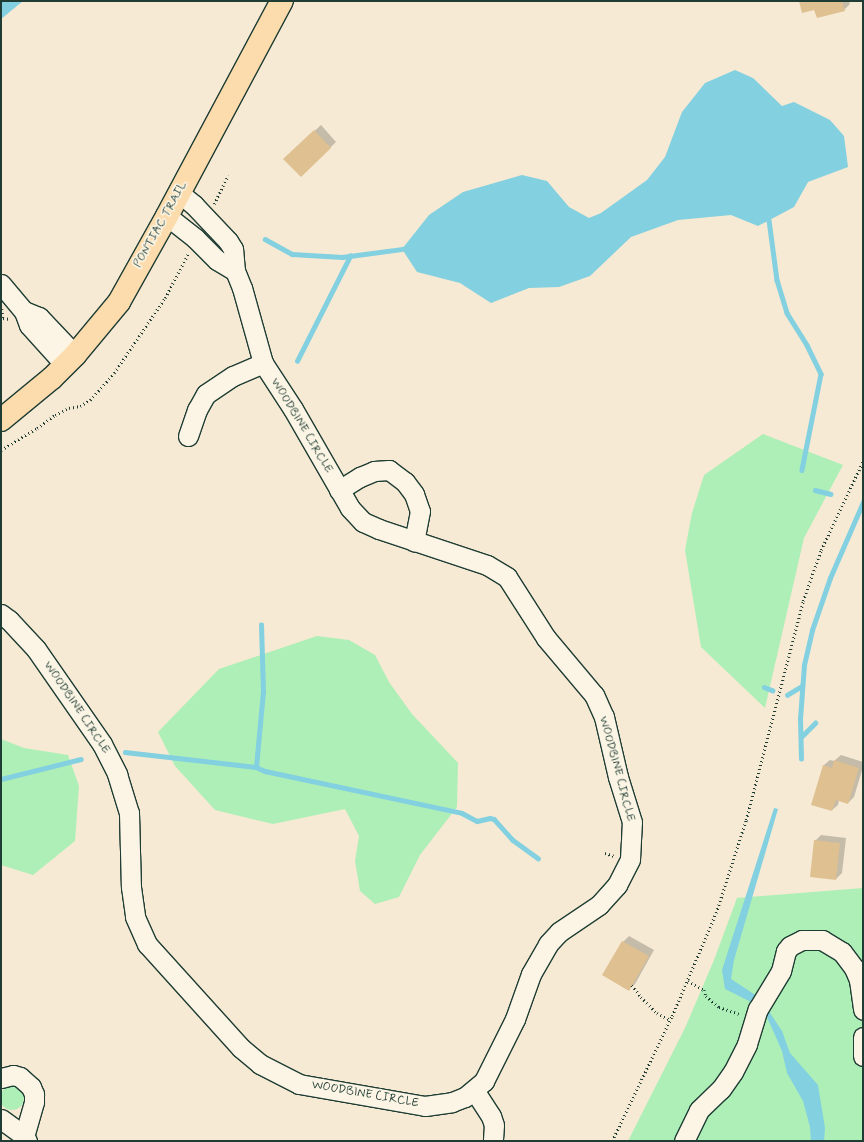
<!DOCTYPE html>
<style>
body{margin:0}
#map{position:relative;width:864px;height:1142px;overflow:hidden;background:#f6ead4;font-family:Mynerve,sans-serif}
div>[style]{position:absolute}
.green>*{inset:0;background:#aeefb7}
.round{border-radius:50%}
.water>*{inset:0;background:#82d0e0}
.shadow>*{inset:0;background:#0003}
.stream>*{height:4.5px;margin:-2.25px;padding:0 2.25px;transform-origin:2.25px;border-radius:2.25px;background:#82d0e0}
.building>*{inset:0;background:#dec091}
.path>*{height:2.5px;margin-top:-1.25px;transform-origin:0;background:repeating-linear-gradient(90deg,#1f3d34 0 1px,transparent 0 4px)}
.roads{filter:drop-shadow(1px 0 #1f3d34) drop-shadow(-1px 0 #1f3d34) drop-shadow(0 1px #1f3d34) drop-shadow(0 -1px #1f3d34)}
.minor>*{height:19px;margin:-9.5px;padding:0 9.5px;transform-origin:9.5px;border-radius:9.5px;background:#fcf5e5}
.major>*{height:22px;margin:-11px;padding:0 11px;transform-origin:11px;border-radius:11px;background:#fcdcac}
span{translate:-50% -50%;white-space:nowrap;text-align:center;line-height:1.15;-webkit-text-stroke:3.5px #fcf5e5;paint-order:stroke}
.street-label{font-size:12px;color:#1f3d34}
.frame{position:absolute;inset:0;border:2px solid #1f3d34;pointer-events:none}
</style>
<div id="map">
<div class="green">
<div style="clip-path:polygon(763px 434px,843px 465px,804px 538px,765px 708px,701px 647px,685px 550px,692px 513px,704px 475px)"></div>
<div style="clip-path:polygon(317px 636px,349px 640px,375px 655px,389px 682px,412px 714px,458px 763px,457px 807px,420px 855px,399px 897px,375px 904px,360px 891px,355px 861px,359px 836px,345px 809px,273px 824px,215px 810px,175px 766px,158px 732px,219px 669px)"></div>
<div style="clip-path:polygon(1px 739px,24px 748px,68px 755px,79px 786px,75px 841px,33px 875px,1px 865px)"></div>
<div style="clip-path:polygon(863px 888px,863px 1141px,628px 1141px,685px 1028px,714px 960px,737px 898px)"></div>
<div class="round" style="left:0;top:1086px;width:24px;height:24px"></div>
</div>
<div class="water">
<div style="clip-path:polygon(1px 1px,23px 1px,1px 19px)"></div>
<div style="clip-path:polygon(735px 70px,753px 78px,782px 106px,794px 102px,830px 120px,844px 136px,848px 167px,808px 182px,794px 207px,758px 226px,731px 215px,678px 220px,631px 237px,590px 276px,559px 287px,529px 288px,491px 303px,460px 283px,417px 272px,402px 249px,429px 215px,463px 192px,522px 175px,547px 181px,569px 207px,589px 218px,601px 213px,647px 180px,665px 157px,682px 112px,705px 83px)"></div>
<div style="clip-path:polygon(774px 808px,778px 809px,734px 960px,731px 979px,760px 998px,782px 1031px,790px 1053px,818px 1085px,825px 1128px,824px 1141px,811px 1141px,810px 1127px,803px 1101px,787px 1073px,782px 1051px,763px 1008px,725px 989px,722px 970px)"></div>
</div>
<div class="shadow">
<div style="clip-path:polygon(800px 1px,849px 1px,850px 4px,844px 10px,815px 9px)"></div>
<div style="clip-path:polygon(321px 125px,336px 142px,301px 176px,291px 153px)"></div>
<div style="clip-path:polygon(841px 755px,863px 762px,863px 767px,854px 797px,848px 803px,839px 800px,838px 805px,832px 810px,824px 765px,830px 760px,834px 761px)"></div>
<div style="clip-path:polygon(821px 835px,846px 838px,842px 873px,836px 879px,815px 841px)"></div>
<div style="clip-path:polygon(629px 936px,654px 950px,635px 984px,629px 989px,604px 975px,623px 942px)"></div>
</div>
<div class="stream">
<div style="left:769px;top:220px;width:61px;rotate:82.4deg"></div>
<div style="left:777px;top:280px;width:34px;rotate:73deg"></div>
<div style="left:787px;top:313px;width:38px;rotate:58deg"></div>
<div style="left:807px;top:345px;width:32px;rotate:64deg"></div>
<div style="left:821px;top:374px;width:98px;rotate:101.2deg"></div>
<div style="left:265px;top:239px;width:31px;rotate:29deg"></div>
<div style="left:292px;top:254px;width:50px;rotate:3.4deg"></div>
<div style="left:342px;top:257px;width:61px;rotate:-7.6deg"></div>
<div style="left:297px;top:361px;width:118px;rotate:-63.2deg"></div>
<div style="left:815px;top:490px;width:16px;rotate:14deg"></div>
<div style="left:764px;top:687px;width:9px;rotate:21deg"></div>
<div style="left:787px;top:695px;width:17px;rotate:-31deg"></div>
<div style="left:801px;top:737px;width:20px;rotate:-45deg"></div>
<div style="left:125px;top:752px;width:132px;rotate:6.5deg"></div>
<div style="left:256px;top:767px;width:10px;rotate:24deg"></div>
<div style="left:265px;top:771px;width:201px;rotate:12deg"></div>
<div style="left:462px;top:813px;width:17px;rotate:28deg"></div>
<div style="left:477px;top:821px;width:13px;rotate:-13deg"></div>
<div style="left:490px;top:818px;width:4px;rotate:14deg"></div>
<div style="left:494px;top:819px;width:28px;rotate:48deg"></div>
<div style="left:513px;top:840px;width:31px;rotate:36deg"></div>
<div style="left:801px;top:759px;width:40px;rotate:-91.4deg"></div>
<div style="left:800px;top:719px;width:54px;rotate:-85.8deg"></div>
<div style="left:804px;top:665px;width:36px;rotate:-77deg"></div>
<div style="left:812px;top:630px;width:55px;rotate:-70.9deg"></div>
<div style="left:830px;top:578px;width:83px;rotate:-66.5deg"></div>
<div style="left:256px;top:767px;width:75px;rotate:-84.7deg"></div>
<div style="left:263px;top:692px;width:67px;rotate:-91.7deg"></div>
<div style="left:1px;top:779px;width:82px;rotate:-14deg"></div>
</div>
<div class="building">
<div style="clip-path:polygon(799px 1px,842px 1px,845px 11px,817px 18px,814px 10px,802px 13px)"></div>
<div style="clip-path:polygon(314px 130px,331px 148px,301px 177px,283px 159px)"></div>
<div style="clip-path:polygon(834px 760px,859px 768px,848px 804px,836px 800px,832px 811px,811px 805px,823px 765px,832px 768px)"></div>
<div style="clip-path:polygon(814px 840px,840px 843px,836px 880px,810px 877px)"></div>
<div style="clip-path:polygon(622px 941px,649px 956px,629px 991px,602px 975px)"></div>
</div>
<div class="path">
<div style="left:214px;top:204px;width:32px;rotate:-64deg"></div>
<div style="left:2px;top:309px;width:9px;rotate:84deg"></div>
<div style="left:3px;top:318px;width:7px;rotate:8deg"></div>
<div style="left:1px;top:450px;width:42px;rotate:-31.4deg"></div>
<div style="left:37px;top:428px;width:22px;rotate:-36deg"></div>
<div style="left:55px;top:415px;width:16px;rotate:-27deg"></div>
<div style="left:69px;top:408px;width:11px;rotate:-10deg"></div>
<div style="left:80px;top:406px;width:12px;rotate:-31deg"></div>
<div style="left:90px;top:400px;width:36px;rotate:-48deg"></div>
<div style="left:114px;top:373px;width:91px;rotate:-55.8deg"></div>
<div style="left:165px;top:298px;width:50px;rotate:-62.4deg"></div>
<div style="left:605px;top:853px;width:9px;rotate:18deg"></div>
<div style="left:688px;top:981px;width:18px;rotate:29deg"></div>
<div style="left:704px;top:990px;width:6px;rotate:72deg"></div>
<div style="left:706px;top:996px;width:17px;rotate:40deg"></div>
<div style="left:719px;top:1007px;width:21px;rotate:19deg"></div>
<div style="left:632px;top:985px;width:15px;rotate:53deg"></div>
<div style="left:641px;top:997px;width:23px;rotate:45deg"></div>
<div style="left:657px;top:1013px;width:15px;rotate:28deg"></div>
<div style="left:612px;top:1141px;width:139px;rotate:-64.4deg"></div>
<div style="left:672px;top:1016px;width:112px;rotate:-66.9deg"></div>
<div style="left:716px;top:913px;width:98px;rotate:-72.1deg"></div>
<div style="left:746px;top:820px;width:226px;rotate:-75.4deg"></div>
<div style="left:803px;top:601px;width:54px;rotate:-70.6deg"></div>
<div style="left:821px;top:550px;width:98px;rotate:-64.7deg"></div>
</div>
<div class="roads">
<div class="minor">
<div style="left:167px;top:216px;width:36px;rotate:38deg"></div>
<div style="left:195px;top:238px;width:31px;rotate:45deg"></div>
<div style="left:217px;top:260px;width:21px;rotate:31deg"></div>
<div style="left:1px;top:284px;width:35px;rotate:50deg"></div>
<div style="left:65px;top:365px;width:54px;rotate:-132deg"></div>
<div style="left:29px;top:325px;width:15px;rotate:-110deg"></div>
<div style="left:24px;top:311px;width:16px;rotate:22deg"></div>
<div style="left:39px;top:317px;width:52px;rotate:46.5deg"></div>
<div style="left:188px;top:436px;width:28px;rotate:-71deg"></div>
<div style="left:197px;top:410px;width:18px;rotate:-61deg"></div>
<div style="left:206px;top:394px;width:32px;rotate:-34deg"></div>
<div style="left:233px;top:376px;width:33px;rotate:-23deg"></div>
<div style="left:339px;top:490px;width:25px;rotate:-32deg"></div>
<div style="left:360px;top:477px;width:15px;rotate:-23deg"></div>
<div style="left:374px;top:471px;width:15px;rotate:-4deg"></div>
<div style="left:389px;top:470px;width:20px;rotate:37deg"></div>
<div style="left:405px;top:482px;width:15px;rotate:53deg"></div>
<div style="left:414px;top:494px;width:18px;rotate:71deg"></div>
<div style="left:420px;top:511px;width:31px;rotate:101deg"></div>
<div style="left:1px;top:614px;width:10px;rotate:37deg"></div>
<div style="left:9px;top:620px;width:40px;rotate:47deg"></div>
<div style="left:36px;top:649px;width:116px;rotate:55.2deg"></div>
<div style="left:102px;top:744px;width:34px;rotate:63deg"></div>
<div style="left:117px;top:774px;width:41px;rotate:72.9deg"></div>
<div style="left:129px;top:813px;width:74px;rotate:88.5deg"></div>
<div style="left:131px;top:887px;width:30px;rotate:82deg"></div>
<div style="left:135px;top:917px;width:30px;rotate:66deg"></div>
<div style="left:147px;top:944px;width:140px;rotate:47.9deg"></div>
<div style="left:241px;top:1048px;width:25px;rotate:40deg"></div>
<div style="left:260px;top:1064px;width:44px;rotate:27.1deg"></div>
<div style="left:299px;top:1084px;width:128px;rotate:9.9deg"></div>
<div style="left:425px;top:1106px;width:27px;rotate:-8deg"></div>
<div style="left:452px;top:1102px;width:14px;rotate:-21deg"></div>
<div style="left:465px;top:1097px;width:25px;rotate:-40deg"></div>
<div style="left:484px;top:1081px;width:69px;rotate:-63.4deg"></div>
<div style="left:515px;top:1019px;width:48px;rotate:-70.4deg"></div>
<div style="left:531px;top:974px;width:34px;rotate:-60deg"></div>
<div style="left:548px;top:944px;width:16px;rotate:-47deg"></div>
<div style="left:559px;top:932px;width:48px;rotate:-34deg"></div>
<div style="left:599px;top:905px;width:27px;rotate:-48deg"></div>
<div style="left:617px;top:885px;width:29px;rotate:-63deg"></div>
<div style="left:630px;top:859px;width:37px;rotate:-87deg"></div>
<div style="left:632px;top:822px;width:47px;rotate:-107.3deg"></div>
<div style="left:618px;top:777px;width:62px;rotate:-103.1deg"></div>
<div style="left:604px;top:717px;width:24px;rotate:-114deg"></div>
<div style="left:594px;top:695px;width:75px;rotate:-130.1deg"></div>
<div style="left:546px;top:638px;width:72px;rotate:-122.6deg"></div>
<div style="left:507px;top:577px;width:23px;rotate:-149deg"></div>
<div style="left:487px;top:565px;width:114px;rotate:-161.6deg"></div>
<div style="left:379px;top:529px;width:17px;rotate:-156deg"></div>
<div style="left:363px;top:522px;width:19px;rotate:-133deg"></div>
<div style="left:350px;top:508px;width:114px;rotate:-119.9deg"></div>
<div style="left:293px;top:409px;width:55px;rotate:-123.1deg"></div>
<div style="left:263px;top:363px;width:78px;rotate:-105.6deg"></div>
<div style="left:242px;top:288px;width:18px;rotate:-112deg"></div>
<div style="left:235px;top:271px;width:22px;rotate:-95deg"></div>
<div style="left:233px;top:249px;width:9px;rotate:-122deg"></div>
<div style="left:228px;top:241px;width:50px;rotate:-133.4deg"></div>
<div style="left:194px;top:205px;width:19px;rotate:-141deg"></div>
<div style="left:863px;top:1037px;width:19px;rotate:90deg"></div>
<div style="left:1px;top:1078px;width:12px;rotate:-14deg"></div>
<div style="left:13px;top:1075px;width:7px;rotate:16deg"></div>
<div style="left:20px;top:1077px;width:15px;rotate:42deg"></div>
<div style="left:31px;top:1087px;width:8px;rotate:67deg"></div>
<div style="left:34px;top:1094px;width:8px;rotate:90deg"></div>
<div style="left:34px;top:1102px;width:35px;rotate:106deg"></div>
<div style="left:474px;top:1090px;width:31px;rotate:57deg"></div>
<div style="left:491px;top:1116px;width:9px;rotate:72deg"></div>
<div style="left:494px;top:1125px;width:16px;rotate:94deg"></div>
<div style="left:1px;top:1119px;width:29px;rotate:36deg"></div>
<div style="left:24px;top:1136px;width:6px;rotate:59deg"></div>
<div style="left:684px;top:1141px;width:34px;rotate:-64deg"></div>
<div style="left:699px;top:1110px;width:30px;rotate:-44deg"></div>
<div style="left:721px;top:1089px;width:21px;rotate:-55deg"></div>
<div style="left:733px;top:1072px;width:31px;rotate:-63deg"></div>
<div style="left:747px;top:1044px;width:37px;rotate:-73deg"></div>
<div style="left:758px;top:1009px;width:44px;rotate:-58.8deg"></div>
<div style="left:781px;top:971px;width:21px;rotate:-76deg"></div>
<div style="left:786px;top:951px;width:6px;rotate:-51deg"></div>
<div style="left:790px;top:946px;width:13px;rotate:-27deg"></div>
<div style="left:802px;top:940px;width:20px"></div>
<div style="left:822px;top:940px;width:23px;rotate:31deg"></div>
<div style="left:842px;top:952px;width:20px;rotate:53deg"></div>
<div style="left:854px;top:968px;width:13px;rotate:67deg"></div>
<div style="left:859px;top:980px;width:30px;rotate:82deg"></div>
</div>
<div class="major">
<div style="left:1px;top:420px;width:66px;rotate:-39.5deg"></div>
<div style="left:52px;top:378px;width:33px;rotate:-45deg"></div>
<div style="left:75px;top:355px;width:69px;rotate:-50.3deg"></div>
<div style="left:119px;top:302px;width:98px;rotate:-60.8deg"></div>
<div style="left:167px;top:216px;width:244px;rotate:-61.9deg"></div>
</div>
</div>
<div class="street-label">
<span style="left:161px;top:225px;rotate:-61deg">PONTIAC TRAIL</span>
<span style="left:301px;top:426px;rotate:59deg">WOODBINE CIRCLE</span>
<span style="left:76px;top:708px;rotate:56deg">WOODBINE CIRCLE</span>
<span style="left:616px;top:769px;rotate:75deg">WOODBINE CIRCLE</span>
<span style="left:365px;top:1095px;rotate:10deg">WOODBINE CIRCLE</span>
</div>
<div class="frame"></div>
</div>
